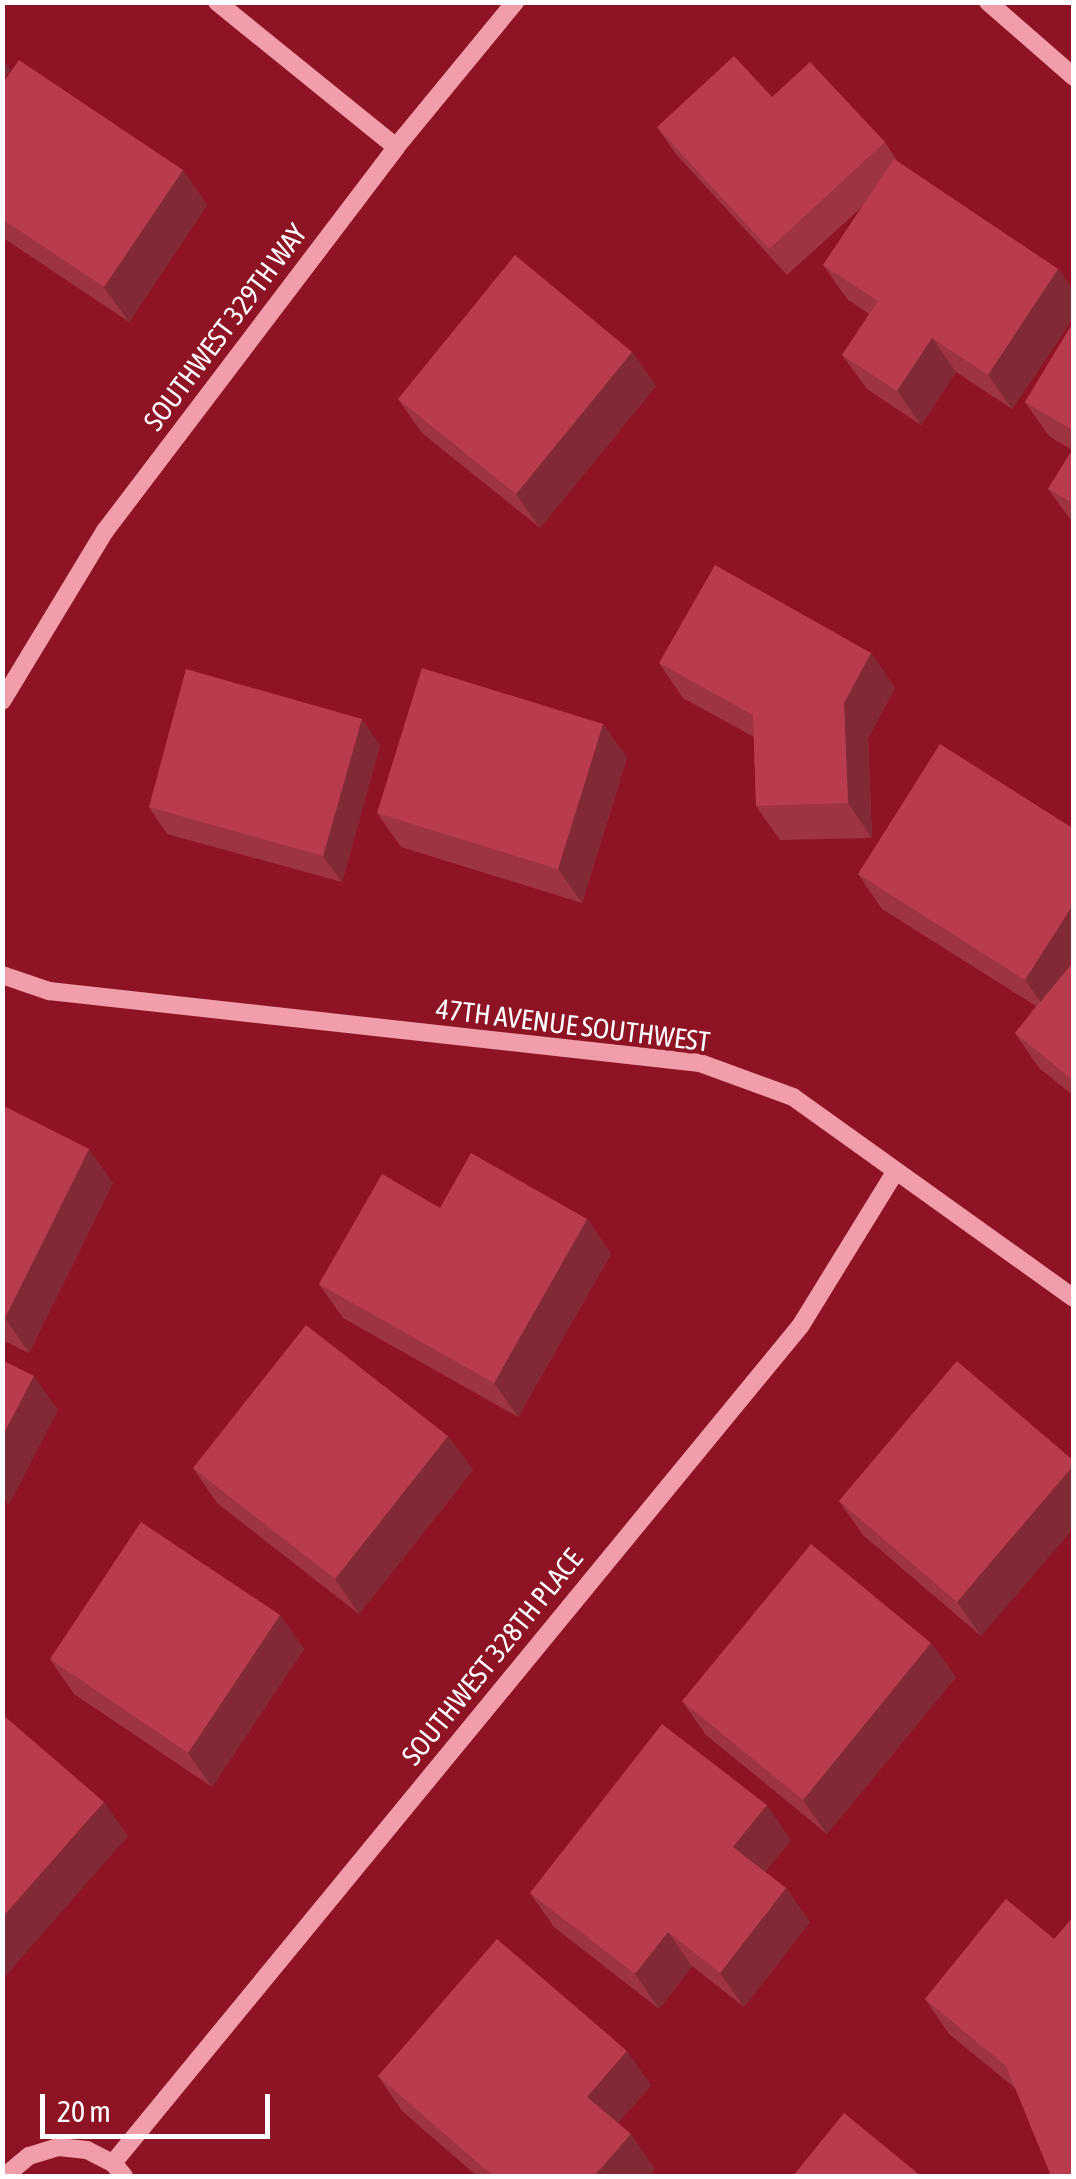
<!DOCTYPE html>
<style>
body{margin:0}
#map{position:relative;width:1076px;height:2179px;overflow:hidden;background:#8e1324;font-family:"Asap Condensed",sans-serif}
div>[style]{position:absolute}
.minor>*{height:18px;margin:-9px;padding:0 9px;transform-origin:9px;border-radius:9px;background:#f19eaa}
.wall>*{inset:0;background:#9e3442}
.shaded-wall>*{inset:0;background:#812a36}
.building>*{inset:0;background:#b83c4d}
span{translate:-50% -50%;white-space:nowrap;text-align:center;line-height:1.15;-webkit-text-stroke:8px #8e1324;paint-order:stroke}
.street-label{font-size:28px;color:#fff}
.frame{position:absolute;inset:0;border:5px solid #fff;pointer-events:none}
.scale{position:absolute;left:40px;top:2094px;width:230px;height:45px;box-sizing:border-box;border:5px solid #fff;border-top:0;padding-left:12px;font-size:30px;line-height:35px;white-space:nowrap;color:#fff;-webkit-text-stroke:8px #8e1324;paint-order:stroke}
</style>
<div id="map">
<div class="minor">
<div style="left:217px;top:2px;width:230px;rotate:39deg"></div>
<div style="left:988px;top:2px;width:114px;rotate:41.1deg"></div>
<div style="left:2px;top:701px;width:199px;rotate:-58.8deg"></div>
<div style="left:105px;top:531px;width:482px;rotate:-52.8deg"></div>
<div style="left:396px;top:147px;width:188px;rotate:-50.6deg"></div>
<div style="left:2px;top:975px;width:50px;rotate:18.8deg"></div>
<div style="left:49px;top:991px;width:655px;rotate:6.31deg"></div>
<div style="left:700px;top:1063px;width:99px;rotate:20.1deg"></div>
<div style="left:793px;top:1097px;width:345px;rotate:35.6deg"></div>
<div style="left:113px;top:2163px;width:1084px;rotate:-50.61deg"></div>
<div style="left:801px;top:1325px;width:180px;rotate:-58.4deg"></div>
<div style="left:5px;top:2176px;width:31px;rotate:-40deg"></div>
<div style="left:29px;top:2156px;width:30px;rotate:-17deg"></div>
<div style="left:58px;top:2147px;width:29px;rotate:6deg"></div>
<div style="left:87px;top:2150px;width:29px;rotate:27deg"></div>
<div style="left:113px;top:2163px;width:17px;rotate:50deg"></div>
</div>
<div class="wall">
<div style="clip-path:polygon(2px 84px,183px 170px,207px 205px,129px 322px,2px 237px)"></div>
<div style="clip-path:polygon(772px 97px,885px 142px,898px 162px,1058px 269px,1074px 291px,1074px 317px,1012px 409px,956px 372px,921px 425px,867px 389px,842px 355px,869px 314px,847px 299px,823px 265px,862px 207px,787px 275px,675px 153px,657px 127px)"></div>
<div style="clip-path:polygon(1074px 321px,1074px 524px,1048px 489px,1072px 450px,1049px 436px,1025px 402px)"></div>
<div style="clip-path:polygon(632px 352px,656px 386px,540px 528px,422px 433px,398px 399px)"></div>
<div style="clip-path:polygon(871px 653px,895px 688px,868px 738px,872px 838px,780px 840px,756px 806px,754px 737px,683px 698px,659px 663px)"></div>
<div style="clip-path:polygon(603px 724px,627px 758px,582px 903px,401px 847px,377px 813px)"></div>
<div style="clip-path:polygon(380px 745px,342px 882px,167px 834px,149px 807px)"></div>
<div style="clip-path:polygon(1074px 829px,1074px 1096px,1039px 1068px,1015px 1033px,1036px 1006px,882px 909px,858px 874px)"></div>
<div style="clip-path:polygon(2px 1105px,113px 1183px,29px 1353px,2px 1340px)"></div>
<div style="clip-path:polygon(440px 1208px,587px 1219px,611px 1254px,518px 1417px,343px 1318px,319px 1284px)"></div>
<div style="clip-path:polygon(957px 1361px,981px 1636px,863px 1535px,839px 1501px)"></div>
<div style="clip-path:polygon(448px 1436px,473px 1470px,359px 1614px,217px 1503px,193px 1468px)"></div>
<div style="clip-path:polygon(280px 1615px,304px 1649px,212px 1787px,74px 1694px,50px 1659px)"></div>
<div style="clip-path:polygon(956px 1677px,827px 1834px,706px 1735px,682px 1701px)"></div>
<div style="clip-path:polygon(791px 1840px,765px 1872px,786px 1888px,810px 1922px,744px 2007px,692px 1966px,659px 2009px,554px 1927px,530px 1893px)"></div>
<div style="clip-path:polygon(1006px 1899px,1015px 2088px,949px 2034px,925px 1999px)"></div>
<div style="clip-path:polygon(378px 2076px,651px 2085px,618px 2123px,655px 2169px,648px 2176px,477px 2176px,402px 2111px)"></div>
</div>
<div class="shaded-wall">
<div style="clip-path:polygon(2px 59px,11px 70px,2px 81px)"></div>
<div style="clip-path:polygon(183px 170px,207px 205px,129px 322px,104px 287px)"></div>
<div style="clip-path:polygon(1058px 269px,1074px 291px,1074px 317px,1012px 409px,988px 375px)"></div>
<div style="clip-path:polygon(932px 338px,956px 372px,921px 425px,897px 391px)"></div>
<div style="clip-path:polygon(632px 352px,656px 386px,540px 528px,516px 494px)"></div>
<div style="clip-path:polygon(871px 653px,895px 688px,868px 738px,872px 838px,848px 803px,844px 703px)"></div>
<div style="clip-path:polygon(362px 719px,380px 745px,342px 882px,323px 856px)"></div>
<div style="clip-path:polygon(603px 724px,627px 758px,582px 903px,558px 869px)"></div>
<div style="clip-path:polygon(1074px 903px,1074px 976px,1049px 1014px,1025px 980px)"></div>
<div style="clip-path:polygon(89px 1149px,113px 1183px,29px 1353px,5px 1318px)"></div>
<div style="clip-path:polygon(587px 1219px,611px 1254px,518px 1417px,494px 1383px)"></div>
<div style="clip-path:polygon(34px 1376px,58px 1410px,9px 1505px,2px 1495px,2px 1437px)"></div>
<div style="clip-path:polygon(448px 1436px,473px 1470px,359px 1614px,335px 1579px)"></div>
<div style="clip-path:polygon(1074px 1465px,1074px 1528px,981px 1636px,957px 1602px)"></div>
<div style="clip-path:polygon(280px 1615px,304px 1649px,212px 1787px,188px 1753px)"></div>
<div style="clip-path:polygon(931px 1643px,956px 1677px,827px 1834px,803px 1800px)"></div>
<div style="clip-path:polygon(104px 1802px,128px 1836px,2px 1980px,2px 1918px)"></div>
<div style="clip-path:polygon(767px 1805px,791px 1840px,757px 1882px,733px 1847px)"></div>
<div style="clip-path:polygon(786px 1888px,810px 1922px,744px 2007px,720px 1973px)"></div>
<div style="clip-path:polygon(668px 1932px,692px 1966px,659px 2009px,635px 1974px)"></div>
<div style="clip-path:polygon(627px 2051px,651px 2085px,611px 2131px,587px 2097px)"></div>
<div style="clip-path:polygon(631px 2134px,655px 2169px,648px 2176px,594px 2176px)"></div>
</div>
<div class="building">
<div style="clip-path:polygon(734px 56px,772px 97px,810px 62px,885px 142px,769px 249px,657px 127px)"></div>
<div style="clip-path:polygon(19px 60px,183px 170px,104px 287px,2px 219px,2px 84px)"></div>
<div style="clip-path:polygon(894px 159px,1058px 269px,988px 375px,932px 338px,897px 391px,842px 355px,878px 301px,823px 265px)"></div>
<div style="clip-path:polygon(515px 255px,632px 352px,516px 494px,398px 399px)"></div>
<div style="clip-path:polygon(1074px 321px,1074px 431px,1025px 402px)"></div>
<div style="clip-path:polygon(1074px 447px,1074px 504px,1048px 489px)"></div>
<div style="clip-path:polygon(715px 565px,871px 653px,844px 703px,848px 803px,756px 806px,753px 715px,659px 663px)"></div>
<div style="clip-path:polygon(422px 668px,603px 724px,558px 869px,377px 813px)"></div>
<div style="clip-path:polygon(186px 669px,362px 719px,323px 856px,149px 807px)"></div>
<div style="clip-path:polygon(940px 744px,1074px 829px,1074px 903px,1025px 980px,858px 874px)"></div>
<div style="clip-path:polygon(1074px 961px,1074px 1081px,1015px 1033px)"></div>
<div style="clip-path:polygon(2px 1105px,89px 1149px,5px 1318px,2px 1317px)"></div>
<div style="clip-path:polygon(471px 1153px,587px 1219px,494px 1383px,319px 1284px,382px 1174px,440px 1208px)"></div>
<div style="clip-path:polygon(306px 1325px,448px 1436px,335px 1579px,193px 1468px)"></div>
<div style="clip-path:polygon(2px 1360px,34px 1376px,2px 1437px)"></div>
<div style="clip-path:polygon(957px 1361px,1074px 1461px,1074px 1465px,957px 1602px,839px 1501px)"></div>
<div style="clip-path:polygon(141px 1522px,280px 1615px,188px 1753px,50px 1659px)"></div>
<div style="clip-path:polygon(811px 1544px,931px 1643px,803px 1800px,682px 1701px)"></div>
<div style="clip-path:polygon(2px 1714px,104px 1802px,2px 1918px)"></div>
<div style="clip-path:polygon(662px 1724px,767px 1805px,733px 1847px,786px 1888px,720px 1973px,668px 1932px,635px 1974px,530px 1893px)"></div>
<div style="clip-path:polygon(1006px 1899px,1054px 1939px,1074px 1916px,1074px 2176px,1051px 2176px,1006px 2066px,925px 1999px)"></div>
<div style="clip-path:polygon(497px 1939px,627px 2051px,587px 2097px,631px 2134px,594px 2176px,493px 2176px,378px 2076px)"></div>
<div style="clip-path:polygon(844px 2113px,921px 2176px,793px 2176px)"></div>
</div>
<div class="street-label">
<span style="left:225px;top:327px;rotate:-53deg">SOUTHWEST 329TH WAY</span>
<span style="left:573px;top:1025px;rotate:7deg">47TH AVENUE SOUTHWEST</span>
<span style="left:492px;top:1657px;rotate:-51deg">SOUTHWEST 328TH PLACE</span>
</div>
<div class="frame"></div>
<div class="scale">20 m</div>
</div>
